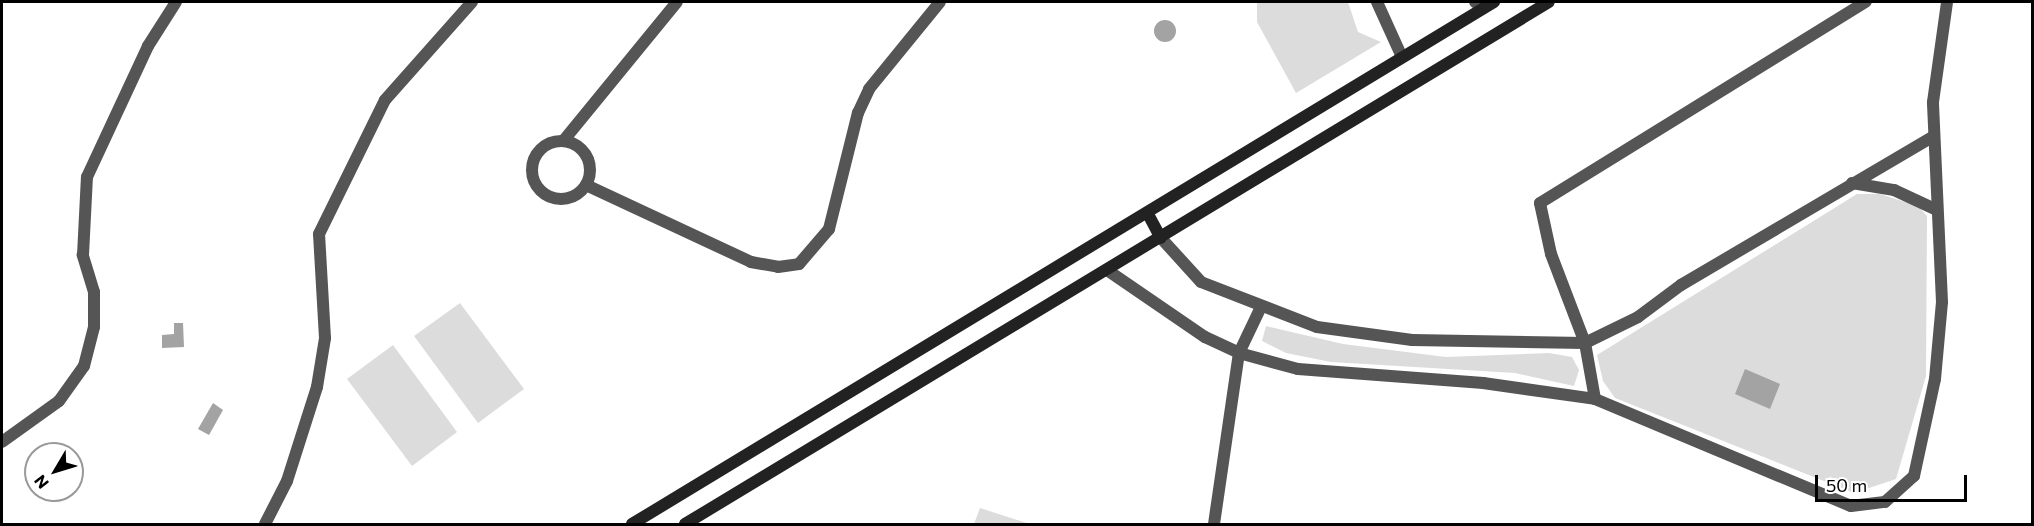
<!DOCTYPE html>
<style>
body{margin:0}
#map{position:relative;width:2034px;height:526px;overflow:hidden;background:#fff;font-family:Commissioner,sans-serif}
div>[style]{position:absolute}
.green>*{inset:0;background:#dcdcdc}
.water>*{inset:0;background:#a3a3a3}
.round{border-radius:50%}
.street>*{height:12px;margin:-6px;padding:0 6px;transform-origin:6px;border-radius:6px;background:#555}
.street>.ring{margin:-6px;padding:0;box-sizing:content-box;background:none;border:12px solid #555;border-radius:50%}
.secondary>*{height:12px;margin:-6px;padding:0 6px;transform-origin:6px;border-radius:6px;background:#222}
span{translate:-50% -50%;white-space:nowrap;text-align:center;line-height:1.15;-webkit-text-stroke:5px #fff;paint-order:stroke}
.frame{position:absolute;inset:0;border:3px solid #000;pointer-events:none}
.north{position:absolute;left:24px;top:442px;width:60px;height:60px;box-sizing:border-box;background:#fff;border:2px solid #999;border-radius:50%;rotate:232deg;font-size:16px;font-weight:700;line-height:24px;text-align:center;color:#000}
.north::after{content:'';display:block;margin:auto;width:21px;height:27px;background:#000;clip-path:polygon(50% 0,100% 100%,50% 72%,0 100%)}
.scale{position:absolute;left:1815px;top:475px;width:152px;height:27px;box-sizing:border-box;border:3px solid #000;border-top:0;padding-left:8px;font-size:18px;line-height:21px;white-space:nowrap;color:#000;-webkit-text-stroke:4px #fff;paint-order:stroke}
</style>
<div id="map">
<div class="green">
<div style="clip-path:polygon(1257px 2px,1348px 2px,1358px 32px,1381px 42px,1296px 93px,1257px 22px)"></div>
<div style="clip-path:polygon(1857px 194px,1880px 194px,1918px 206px,1927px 216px,1926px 376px,1896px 479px,1854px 493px,1615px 398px,1603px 381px,1597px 355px)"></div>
<div style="clip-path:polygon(460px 303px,524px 389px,478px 423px,414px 336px)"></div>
<div style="clip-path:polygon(1266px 326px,1343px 344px,1446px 357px,1549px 353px,1572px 357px,1579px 370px,1574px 386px,1515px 373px,1331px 362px,1286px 353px,1262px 341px)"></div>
<div style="clip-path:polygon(393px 345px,457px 432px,412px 466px,347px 379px)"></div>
<div style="clip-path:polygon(980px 508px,1030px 524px,974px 524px)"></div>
</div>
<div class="water">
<div class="round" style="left:1154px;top:20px;width:22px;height:22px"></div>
<div style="clip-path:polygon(174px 323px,183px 323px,184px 347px,162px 348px,162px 335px,174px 334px)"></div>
<div style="clip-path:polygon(1745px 369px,1780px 384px,1770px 409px,1735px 394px)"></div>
<div style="clip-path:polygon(213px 403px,223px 410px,209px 435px,198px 429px)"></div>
</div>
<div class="street">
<div style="left:1377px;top:2px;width:60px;rotate:65.6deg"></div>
<div style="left:1475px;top:2px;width:10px;rotate:37deg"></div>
<div style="left:564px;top:140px;width:178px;rotate:-50.7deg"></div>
<div class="ring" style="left:532px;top:141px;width:46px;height:46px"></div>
<div style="left:1852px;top:183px;width:43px;rotate:9.5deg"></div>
<div style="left:1894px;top:190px;width:45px;rotate:24.9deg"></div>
<div style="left:586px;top:185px;width:182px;rotate:25deg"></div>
<div style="left:751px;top:262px;width:27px;rotate:10deg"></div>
<div style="left:778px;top:267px;width:21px;rotate:-8deg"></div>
<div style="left:799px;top:264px;width:46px;rotate:-49.4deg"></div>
<div style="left:829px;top:229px;width:120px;rotate:-76deg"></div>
<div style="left:858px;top:113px;width:26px;rotate:-65deg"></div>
<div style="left:869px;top:89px;width:112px;rotate:-50.8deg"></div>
<div style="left:1161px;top:238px;width:59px;rotate:47.7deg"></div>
<div style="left:1201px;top:282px;width:124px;rotate:21.2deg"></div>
<div style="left:1317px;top:327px;width:96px;rotate:7.8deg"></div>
<div style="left:1412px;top:340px;width:173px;rotate:1deg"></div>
<div style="left:1585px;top:343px;width:59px;rotate:-26.1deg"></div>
<div style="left:1638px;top:317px;width:54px;rotate:-36.7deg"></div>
<div style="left:1681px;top:285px;width:291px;rotate:-30.5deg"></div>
<div style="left:1107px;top:270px;width:119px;rotate:34.4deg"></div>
<div style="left:1205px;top:337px;width:38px;rotate:25deg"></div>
<div style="left:1239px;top:353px;width:61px;rotate:15.2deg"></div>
<div style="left:1298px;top:369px;width:186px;rotate:4.3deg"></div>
<div style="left:1483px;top:383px;width:113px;rotate:8.1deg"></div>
<div style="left:1595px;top:399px;width:277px;rotate:22.7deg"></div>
<div style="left:1851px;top:506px;width:34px;rotate:-7deg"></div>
<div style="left:1885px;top:502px;width:39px;rotate:-42deg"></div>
<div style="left:1914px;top:476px;width:99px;rotate:-77.8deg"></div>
<div style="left:1935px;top:379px;width:77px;rotate:-84.8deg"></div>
<div style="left:1942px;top:302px;width:200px;rotate:-92.6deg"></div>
<div style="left:1933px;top:102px;width:101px;rotate:-82deg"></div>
<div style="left:1595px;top:399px;width:57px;rotate:-100.1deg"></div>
<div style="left:1585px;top:343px;width:95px;rotate:-110.9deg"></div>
<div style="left:1551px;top:254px;width:52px;rotate:-102.2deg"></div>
<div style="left:1540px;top:203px;width:383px;rotate:-31.7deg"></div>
<div style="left:2px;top:442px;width:70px;rotate:-35.7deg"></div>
<div style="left:59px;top:401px;width:43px;rotate:-54.5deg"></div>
<div style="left:84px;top:366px;width:40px;rotate:-75.6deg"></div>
<div style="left:94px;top:327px;width:35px;rotate:-90deg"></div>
<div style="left:94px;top:292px;width:39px;rotate:-107deg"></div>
<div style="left:83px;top:255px;width:78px;rotate:-87.1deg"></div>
<div style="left:87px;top:177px;width:145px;rotate:-65deg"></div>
<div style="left:148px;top:46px;width:52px;rotate:-57.5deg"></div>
<div style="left:265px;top:524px;width:48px;rotate:-62.9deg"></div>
<div style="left:287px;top:481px;width:99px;rotate:-72.3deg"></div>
<div style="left:317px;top:387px;width:50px;rotate:-80.7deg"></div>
<div style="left:325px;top:338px;width:104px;rotate:-93.3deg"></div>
<div style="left:319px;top:234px;width:149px;rotate:-63.8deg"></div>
<div style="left:385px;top:100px;width:131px;rotate:-48.4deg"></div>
<div style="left:1214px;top:524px;width:173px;rotate:-81.7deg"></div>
<div style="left:1239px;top:353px;width:49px;rotate:-64.5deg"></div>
</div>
<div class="secondary">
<div style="left:1148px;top:214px;width:27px;rotate:62deg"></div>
<div style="left:632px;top:524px;width:1008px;rotate:-31.2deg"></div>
<div style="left:685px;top:524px;width:1009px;rotate:-31.14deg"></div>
</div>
<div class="frame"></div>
<div class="north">N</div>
<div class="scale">50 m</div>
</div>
